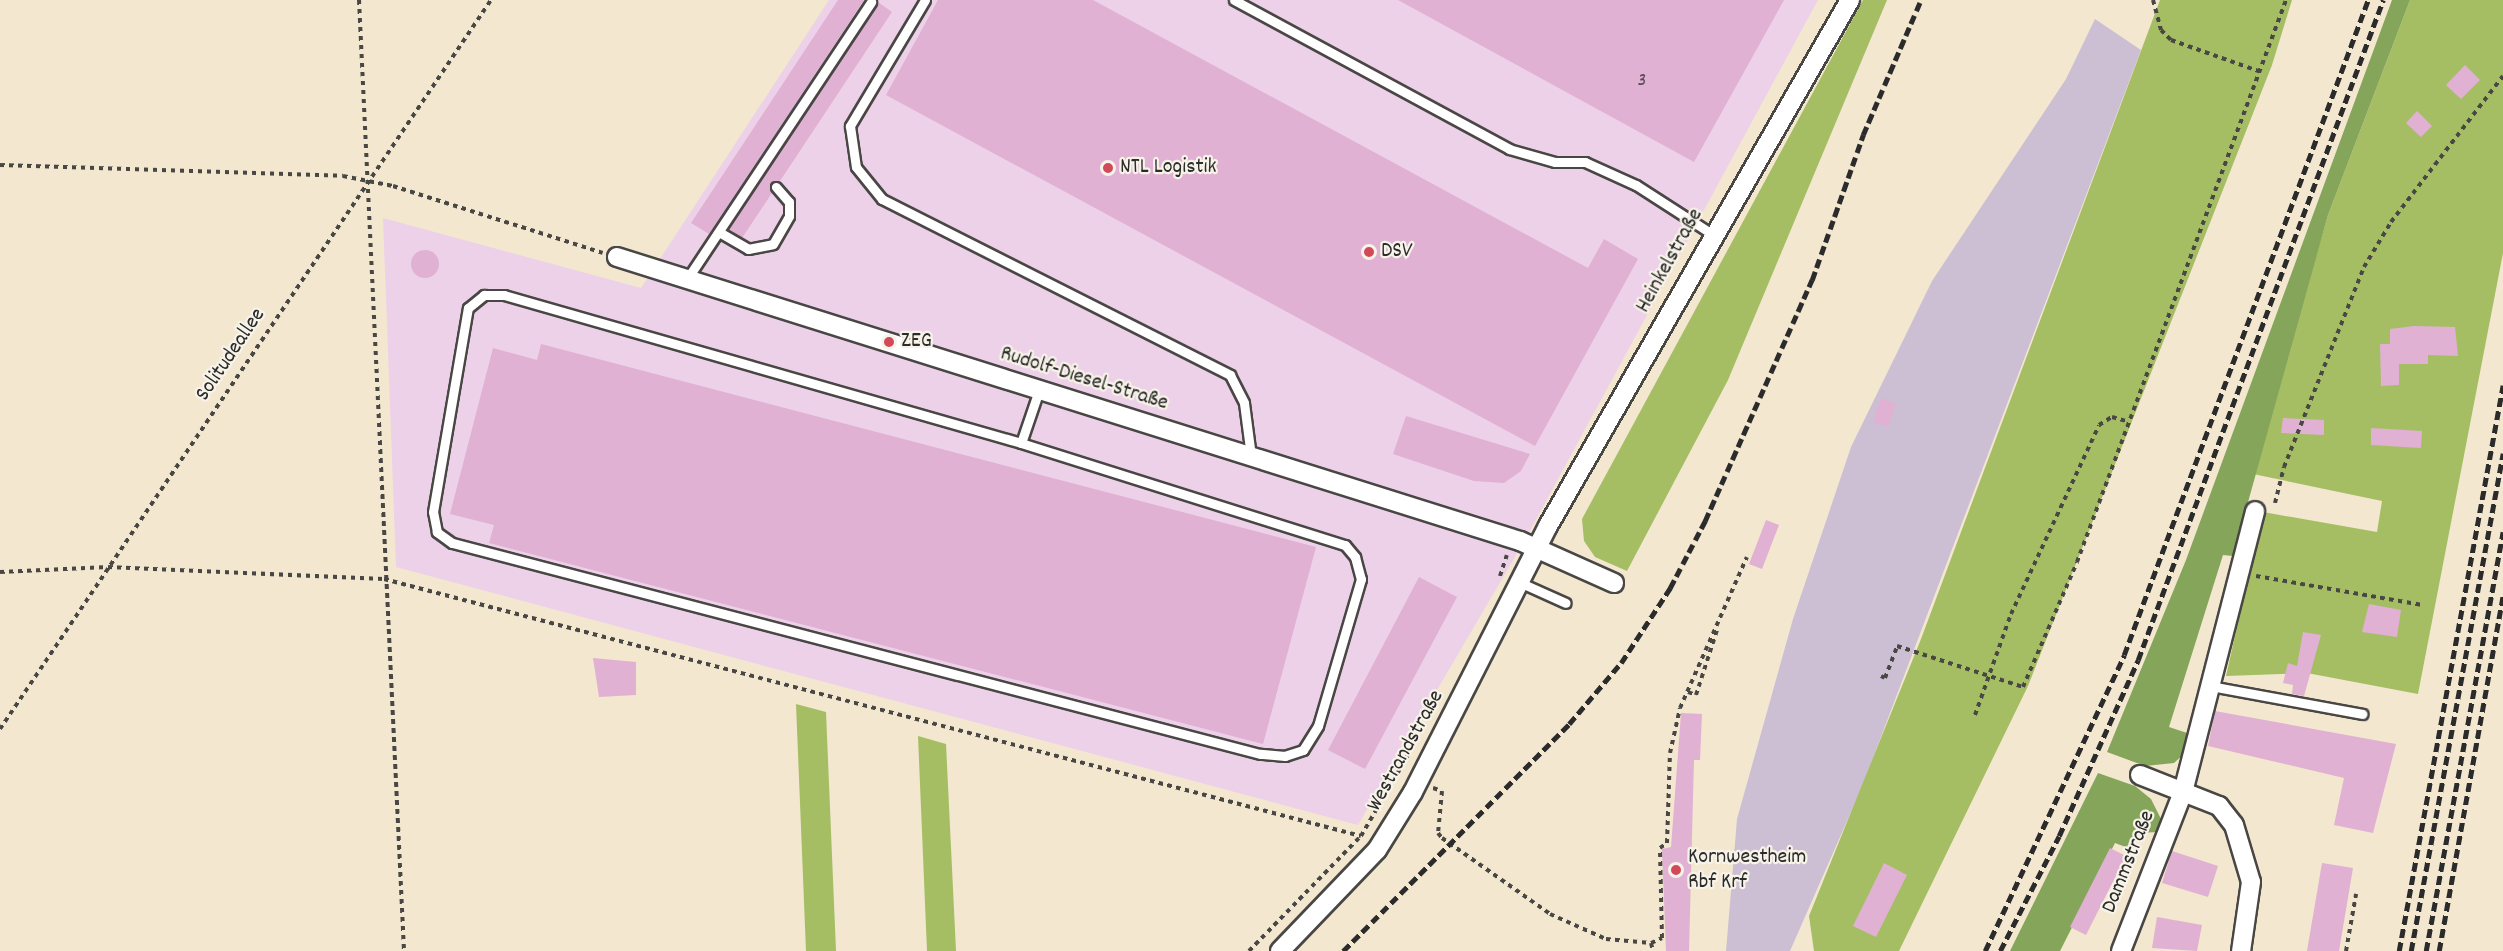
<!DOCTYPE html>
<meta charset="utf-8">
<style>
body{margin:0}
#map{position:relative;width:2503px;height:951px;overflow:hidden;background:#f3e7d0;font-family:Dekko,sans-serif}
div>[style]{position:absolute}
.built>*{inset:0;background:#edd1e9}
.industrial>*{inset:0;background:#ccbfd4}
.green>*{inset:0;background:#a5be64}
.forest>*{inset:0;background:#84a55a}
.building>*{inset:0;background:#e0b1d3}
.round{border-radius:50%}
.path>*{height:4px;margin-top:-2px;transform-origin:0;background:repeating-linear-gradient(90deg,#494744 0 4.5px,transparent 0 9px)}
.roads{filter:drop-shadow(2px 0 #494744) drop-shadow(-2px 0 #494744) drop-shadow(0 2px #494744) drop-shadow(0 -2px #494744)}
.service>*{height:9px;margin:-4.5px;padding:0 4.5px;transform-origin:4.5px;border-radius:4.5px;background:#fff}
.minor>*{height:18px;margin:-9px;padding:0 9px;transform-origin:9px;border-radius:9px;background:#fff}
.rail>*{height:4.5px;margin-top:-2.25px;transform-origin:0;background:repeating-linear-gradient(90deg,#2b2b2b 0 9px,transparent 0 13.5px)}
.path-bridge>*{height:4px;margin-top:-2px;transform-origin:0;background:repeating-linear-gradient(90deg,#494744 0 4.5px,transparent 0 9px)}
.dots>*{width:16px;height:16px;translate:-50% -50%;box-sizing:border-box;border:3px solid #f7f3e8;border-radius:50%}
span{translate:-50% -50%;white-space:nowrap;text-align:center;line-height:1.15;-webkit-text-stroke:4.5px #f7f3e8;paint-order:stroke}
.number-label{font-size:20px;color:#584c55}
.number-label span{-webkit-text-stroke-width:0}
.poi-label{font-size:22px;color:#2b2b2b}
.left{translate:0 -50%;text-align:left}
.street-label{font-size:22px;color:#2b2b2b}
</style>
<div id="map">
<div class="built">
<div style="clip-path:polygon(829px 0,1818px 0,1526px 538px,1358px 825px,396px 567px,383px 218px,641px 288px)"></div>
</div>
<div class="industrial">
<div style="clip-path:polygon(2095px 19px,2141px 50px,1862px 787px,1790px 951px,1726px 951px,1737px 819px,1793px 619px,1851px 447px,1932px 281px,2066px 79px)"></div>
</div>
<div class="green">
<div style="clip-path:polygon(1863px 0,1887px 0,1728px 380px,1627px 571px,1595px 557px,1584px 541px,1582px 519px)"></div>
<div style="clip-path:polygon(2160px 0,2292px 0,2272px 65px,2028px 686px,1899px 951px,1814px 951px,1809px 916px,1921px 639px)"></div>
<div style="clip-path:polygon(2410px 0,2503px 0,2503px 253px,2418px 694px,2307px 673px,2226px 676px,2263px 512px,2377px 532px,2382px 501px,2253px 474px,2328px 215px)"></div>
<div style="clip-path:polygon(796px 704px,826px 712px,836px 951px,806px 951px)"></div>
<div style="clip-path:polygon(918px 736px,946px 744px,956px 951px,927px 951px)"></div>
</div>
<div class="forest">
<div style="clip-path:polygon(2392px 0,2410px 0,2328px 215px,2233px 556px,2223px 555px,2169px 727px,2187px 733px,2186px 752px,2174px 763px,2145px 766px,2107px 752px,2186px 560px)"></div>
<div style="clip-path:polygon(2098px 773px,2135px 786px,2151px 799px,2162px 821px,2157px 832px,2139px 833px,2131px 849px,2115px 843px,2060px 951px,2010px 951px)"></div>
</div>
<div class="building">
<div style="clip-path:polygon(838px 0,864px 0,709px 234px,691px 223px)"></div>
<div style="clip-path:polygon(938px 0,1093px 0,1588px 268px,1604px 239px,1638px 259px,1535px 446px,886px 95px)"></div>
<div style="clip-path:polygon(1398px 0,1784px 0,1694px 162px)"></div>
<div style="clip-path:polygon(878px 2px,892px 12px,780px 181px,770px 184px,772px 193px,742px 238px,728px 229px)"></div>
<div style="clip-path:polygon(2465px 65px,2480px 80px,2461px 99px,2446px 85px)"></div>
<div style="clip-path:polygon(2417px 111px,2432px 126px,2421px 137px,2406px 123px)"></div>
<div class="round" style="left:411px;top:250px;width:28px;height:28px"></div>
<div style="clip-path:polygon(2414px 326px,2455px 327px,2458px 356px,2428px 355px,2428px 364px,2399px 364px,2399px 385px,2381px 386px,2380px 344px,2390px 344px,2390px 329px)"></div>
<div style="clip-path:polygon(541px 344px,1316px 547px,1263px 744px,489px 543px,494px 525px,450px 514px,493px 348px,537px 360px)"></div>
<div style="clip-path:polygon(1881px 398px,1896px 404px,1888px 427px,1873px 422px)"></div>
<div style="clip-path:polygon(1406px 416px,1530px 454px,1521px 471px,1504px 483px,1474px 481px,1393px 454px)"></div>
<div style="clip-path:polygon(2283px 418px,2324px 420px,2324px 435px,2281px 433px)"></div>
<div style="clip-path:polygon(2371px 428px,2422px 431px,2421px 448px,2371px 445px)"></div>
<div style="clip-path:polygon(1766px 520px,1779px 525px,1762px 569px,1749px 564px)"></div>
<div style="clip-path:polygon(1419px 577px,1457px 597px,1365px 769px,1328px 750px)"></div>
<div style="clip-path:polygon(2369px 604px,2401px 610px,2397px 637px,2362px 632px)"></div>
<div style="clip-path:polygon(2303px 632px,2321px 635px,2304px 696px,2292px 694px,2293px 685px,2283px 683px,2288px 663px,2297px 666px)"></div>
<div style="clip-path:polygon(593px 658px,636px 662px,636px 695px,599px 697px)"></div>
<div style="clip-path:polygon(2215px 711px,2396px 744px,2373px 833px,2334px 825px,2344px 778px,2208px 746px)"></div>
<div style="clip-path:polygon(1681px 713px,1702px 714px,1700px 760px,1694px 760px,1689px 951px,1666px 951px,1662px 849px,1671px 847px)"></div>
<div style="clip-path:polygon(2110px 848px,2126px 856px,2086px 935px,2070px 927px)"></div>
<div style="clip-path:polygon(2172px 851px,2218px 866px,2208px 897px,2162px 883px)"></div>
<div style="clip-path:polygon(1884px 863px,1907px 875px,1876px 937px,1853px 926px)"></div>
<div style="clip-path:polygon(2322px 863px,2353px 868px,2339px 951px,2307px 951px)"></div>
<div style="clip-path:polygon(2157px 917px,2202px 925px,2197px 951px,2152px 948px)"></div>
</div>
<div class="path">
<div style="left:359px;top:0;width:952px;rotate:87.29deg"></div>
<div style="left:2153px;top:0;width:31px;rotate:75deg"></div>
<div style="left:2161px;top:30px;width:14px;rotate:45deg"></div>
<div style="left:2171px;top:40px;width:96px;rotate:19.6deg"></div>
<div style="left:0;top:165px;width:343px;rotate:1.8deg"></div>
<div style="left:343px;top:176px;width:51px;rotate:11.3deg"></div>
<div style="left:393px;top:186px;width:220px;rotate:17.7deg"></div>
<div style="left:2275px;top:503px;width:37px;rotate:-76deg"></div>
<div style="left:2284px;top:467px;width:215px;rotate:-68.2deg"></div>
<div style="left:2364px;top:267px;width:52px;rotate:-59deg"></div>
<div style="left:2391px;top:222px;width:184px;rotate:-52.5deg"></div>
<div style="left:0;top:572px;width:108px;rotate:-2.7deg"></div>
<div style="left:108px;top:567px;width:276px;rotate:2.5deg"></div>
<div style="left:384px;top:579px;width:1010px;rotate:14.74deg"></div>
<div style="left:1500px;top:576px;width:22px;rotate:-72deg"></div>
<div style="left:2256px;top:576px;width:169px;rotate:9.9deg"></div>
<div style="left:2011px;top:614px;width:208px;rotate:-65deg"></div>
<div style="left:2099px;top:425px;width:15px;rotate:-32deg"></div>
<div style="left:2112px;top:417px;width:15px;rotate:16deg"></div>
<div style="left:1881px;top:676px;width:4px;rotate:27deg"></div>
<div style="left:1885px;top:678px;width:34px;rotate:-69deg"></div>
<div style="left:1897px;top:646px;width:133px;rotate:18deg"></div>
<div style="left:2023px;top:687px;width:136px;rotate:-66.6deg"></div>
<div style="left:2077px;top:562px;width:600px;rotate:-69.6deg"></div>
<div style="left:1688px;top:692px;width:9px;rotate:21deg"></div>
<div style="left:1696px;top:695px;width:68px;rotate:-72.1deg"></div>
<div style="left:0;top:729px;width:879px;rotate:-56.04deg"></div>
<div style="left:1433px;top:788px;width:9px;rotate:18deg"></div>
<div style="left:1442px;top:791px;width:42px;rotate:95.4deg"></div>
<div style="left:1438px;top:833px;width:6px;rotate:51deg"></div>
<div style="left:1442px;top:838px;width:132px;rotate:35.1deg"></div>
<div style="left:1550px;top:914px;width:61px;rotate:24.1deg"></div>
<div style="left:1606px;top:939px;width:45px;rotate:5.1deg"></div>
<div style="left:1651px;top:943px;width:8px;rotate:76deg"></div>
<div style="left:1651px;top:943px;width:12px;rotate:-24deg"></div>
<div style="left:1662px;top:938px;width:90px;rotate:-91.3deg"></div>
<div style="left:1660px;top:848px;width:9px;rotate:-36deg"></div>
<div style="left:1667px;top:843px;width:90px;rotate:-88.1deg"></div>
<div style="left:1670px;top:753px;width:46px;rotate:-77.5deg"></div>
<div style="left:1680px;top:708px;width:165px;rotate:-66.1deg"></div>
<div style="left:1249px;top:951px;width:161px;rotate:-45.8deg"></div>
<div style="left:1361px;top:836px;width:108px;rotate:-59.9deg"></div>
<div style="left:2346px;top:951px;width:58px;rotate:-80deg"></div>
</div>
<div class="roads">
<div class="service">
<div style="left:925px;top:0;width:147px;rotate:120.8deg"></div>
<div style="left:850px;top:126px;width:41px;rotate:81.7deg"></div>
<div style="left:856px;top:167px;width:41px;rotate:50.9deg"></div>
<div style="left:882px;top:199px;width:390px;rotate:26.8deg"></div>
<div style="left:1230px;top:375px;width:31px;rotate:63deg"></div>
<div style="left:1244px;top:403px;width:53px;rotate:82.5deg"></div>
<div style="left:1234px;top:0;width:313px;rotate:28.4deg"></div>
<div style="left:1509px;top:149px;width:48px;rotate:15.8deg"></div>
<div style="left:1555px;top:162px;width:30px"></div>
<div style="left:1585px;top:162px;width:56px;rotate:24.3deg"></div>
<div style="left:1636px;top:185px;width:90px;rotate:32.8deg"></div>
<div style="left:719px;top:232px;width:34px;rotate:30deg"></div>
<div style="left:748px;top:249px;width:25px;rotate:-11deg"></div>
<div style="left:773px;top:244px;width:32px;rotate:-60deg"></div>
<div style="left:789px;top:216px;width:14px;rotate:-90deg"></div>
<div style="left:789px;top:202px;width:20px;rotate:-131deg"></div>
<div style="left:687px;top:279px;width:333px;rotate:-56.4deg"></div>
<div style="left:1021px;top:443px;width:340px;rotate:17.5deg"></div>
<div style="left:1345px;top:545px;width:16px;rotate:50deg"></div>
<div style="left:1355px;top:557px;width:23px;rotate:75deg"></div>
<div style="left:1361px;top:579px;width:153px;rotate:106.3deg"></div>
<div style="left:1318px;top:726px;width:28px;rotate:122deg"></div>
<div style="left:1303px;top:750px;width:19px;rotate:162deg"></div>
<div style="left:1285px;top:756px;width:25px;rotate:-175deg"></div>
<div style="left:1260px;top:754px;width:835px;rotate:-165.36deg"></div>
<div style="left:452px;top:543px;width:19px;rotate:-144deg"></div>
<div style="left:437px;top:532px;width:20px;rotate:-101deg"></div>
<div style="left:433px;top:512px;width:207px;rotate:-80.3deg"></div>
<div style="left:468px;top:308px;width:21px;rotate:-39deg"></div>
<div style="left:484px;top:295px;width:20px"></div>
<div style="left:504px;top:295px;width:538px;rotate:15.97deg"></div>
<div style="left:1021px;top:443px;width:56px;rotate:-71.2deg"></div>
<div style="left:1519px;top:582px;width:51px;rotate:24.1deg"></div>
<div style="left:2210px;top:686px;width:155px;rotate:10.4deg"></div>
</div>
<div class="minor">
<div style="left:617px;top:257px;width:947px;rotate:17.46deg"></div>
<div style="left:1520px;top:541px;width:103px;rotate:24.1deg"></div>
<div style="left:2140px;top:775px;width:85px;rotate:21.4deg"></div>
<div style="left:2219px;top:806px;width:24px;rotate:52deg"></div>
<div style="left:2234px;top:825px;width:59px;rotate:73.4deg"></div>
<div style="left:2251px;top:882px;width:70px;rotate:98.2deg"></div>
<div style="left:1280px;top:951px;width:140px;rotate:-46.2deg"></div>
<div style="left:1377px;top:850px;width:68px;rotate:-58.2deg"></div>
<div style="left:1413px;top:792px;width:298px;rotate:-63.1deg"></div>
<div style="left:1548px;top:526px;width:607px;rotate:-60.14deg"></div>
<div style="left:2121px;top:951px;width:171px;rotate:-68.7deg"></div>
<div style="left:2183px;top:792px;width:290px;rotate:-75.6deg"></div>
</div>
</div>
<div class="rail">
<div style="left:1343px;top:951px;width:320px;rotate:-45.1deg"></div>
<div style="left:1569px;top:724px;width:80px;rotate:-49.6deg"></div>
<div style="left:1621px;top:663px;width:90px;rotate:-56.8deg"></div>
<div style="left:1670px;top:588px;width:76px;rotate:-62.4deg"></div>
<div style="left:1705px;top:521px;width:264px;rotate:-66.1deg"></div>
<div style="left:1812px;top:280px;width:154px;rotate:-70.6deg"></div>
<div style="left:1863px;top:135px;width:147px;rotate:-66.8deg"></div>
<div style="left:1985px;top:951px;width:327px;rotate:-64.8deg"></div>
<div style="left:2124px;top:655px;width:699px;rotate:-69.57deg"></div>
<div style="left:2000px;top:951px;width:129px;rotate:-62.8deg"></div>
<div style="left:2059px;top:836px;width:193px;rotate:-65.8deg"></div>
<div style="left:2138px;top:660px;width:704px;rotate:-69.63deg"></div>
<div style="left:2399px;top:951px;width:575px;rotate:-79.59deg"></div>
<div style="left:2411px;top:951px;width:506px;rotate:-79.53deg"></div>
<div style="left:2426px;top:951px;width:426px;rotate:-79.6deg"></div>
<div style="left:2439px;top:951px;width:361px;rotate:-79.8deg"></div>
</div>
<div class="path-bridge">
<div style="left:1975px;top:715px;width:107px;rotate:-70.4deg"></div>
</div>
<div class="dots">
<div style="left:1108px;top:168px;background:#d1495b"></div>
<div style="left:1369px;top:252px;background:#d1495b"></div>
<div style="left:889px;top:342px;background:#d1495b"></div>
<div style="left:1676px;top:870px;background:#d1495b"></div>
</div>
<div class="number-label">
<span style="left:1642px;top:81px">3</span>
</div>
<div class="poi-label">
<span class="left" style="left:1120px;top:168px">NTL Logistik</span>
<span class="left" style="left:1381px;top:252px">DSV</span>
<span class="left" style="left:901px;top:342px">ZEG</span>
<span class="left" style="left:1688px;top:870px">Kornwestheim<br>Rbf Krf</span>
</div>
<div class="street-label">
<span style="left:1670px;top:261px;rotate:-61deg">Heinkelstraße</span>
<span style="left:231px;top:355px;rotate:-56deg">Solitudeallee</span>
<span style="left:1084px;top:379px;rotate:17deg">Rudolf-Diesel-Straße</span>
<span style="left:1406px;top:751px;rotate:-61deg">Westrandstraße</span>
<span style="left:2129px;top:862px;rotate:-68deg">Dammstraße</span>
</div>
</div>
